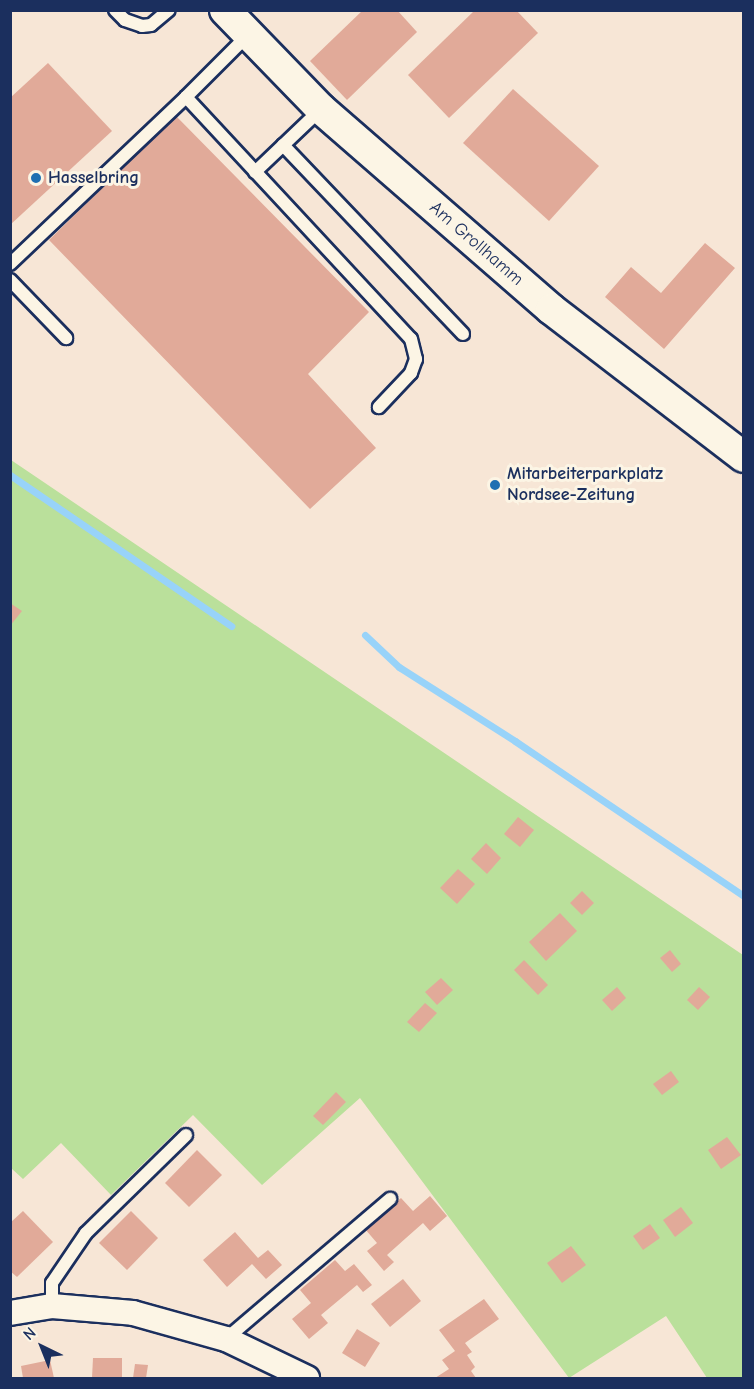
<!DOCTYPE html>
<style>
body{margin:0}
#map{position:relative;width:754px;height:1389px;overflow:hidden;background:#f7e6d6;font-family:"Comic Neue",sans-serif}
div>[style]{position:absolute}
.green>*{inset:0;background:#bae09b}
.stream>*{height:7px;margin:-3.5px;padding:0 3.5px;transform-origin:3.5px;border-radius:3.5px;background:#98d3f9}
.building>*{inset:0;background:#e1aa99}
.roads{filter:drop-shadow(2px 0 #1b2f5e) drop-shadow(-2px 0 #1b2f5e) drop-shadow(0 2px #1b2f5e) drop-shadow(0 -2px #1b2f5e)}
.service>*{height:12px;margin:-6px;padding:0 6px;transform-origin:6px;border-radius:6px;background:#fcf5e5}
.minor>*{height:24px;margin:-12px;padding:0 12px;transform-origin:12px;border-radius:12px;background:#fcf5e5}
.tertiary>*{height:30px;margin:-15px;padding:0 15px;transform-origin:15px;border-radius:15px;background:#fcf5e5}
.dots>*{width:16px;height:16px;translate:-50% -50%;box-sizing:border-box;border:3px solid #fcf5e5;border-radius:50%}
span{translate:-50% -50%;white-space:nowrap;text-align:center;line-height:1.15;-webkit-text-stroke:6px #fcf5e5;paint-order:stroke}
.poi-label{font-size:18px;color:#1b2f5e;font-weight:700}
.left{translate:0 -50%;text-align:left}
.street-label{font-size:18px;color:#1b2f5e}
.frame{position:absolute;inset:0;border:12px solid #1b2f5e;pointer-events:none}
.north{position:absolute;left:12px;top:1317px;width:60px;height:60px;-webkit-text-stroke:4px #fcf5e5;paint-order:stroke;rotate:317deg;font-size:16px;font-weight:700;line-height:24px;text-align:center;color:#1b2f5e}
.north::after{content:'';display:block;margin:auto;width:21px;height:27px;background:#1b2f5e;clip-path:polygon(50% 0,100% 100%,50% 72%,0 100%)}
</style>
<div id="map">
<div class="green">
<div style="clip-path:polygon(11px 460px,743px 955px,743px 1378px,707px 1378px,666px 1316px,569px 1378px,360px 1098px,262px 1185px,193px 1115px,111px 1195px,61px 1143px,23px 1179px,11px 1168px)"></div>
</div>
<div class="stream">
<div style="left:10px;top:475px;width:268px;rotate:34.3deg"></div>
<div style="left:365px;top:635px;width:47px;rotate:43.3deg"></div>
<div style="left:399px;top:667px;width:138px;rotate:32.5deg"></div>
<div style="left:515px;top:741px;width:277px;rotate:34.1deg"></div>
</div>
<div class="building">
<div style="clip-path:polygon(363px 10px,397px 10px,417px 32px,347px 100px,310px 61px)"></div>
<div style="clip-path:polygon(475px 10px,516px 10px,538px 33px,449px 118px,408px 75px)"></div>
<div style="clip-path:polygon(48px 63px,112px 131px,10px 225px,10px 98px)"></div>
<div style="clip-path:polygon(513px 89px,599px 166px,549px 221px,463px 143px)"></div>
<div style="clip-path:polygon(176px 116px,369px 312px,308px 374px,376px 448px,310px 509px,49px 240px)"></div>
<div style="clip-path:polygon(705px 243px,735px 268px,664px 349px,605px 297px,631px 267px,661px 293px)"></div>
<div style="clip-path:polygon(10px 603px,22px 611px,10px 626px)"></div>
<div style="clip-path:polygon(518px 817px,534px 830px,520px 847px,504px 834px)"></div>
<div style="clip-path:polygon(486px 843px,501px 858px,487px 874px,471px 859px)"></div>
<div style="clip-path:polygon(458px 869px,475px 884px,457px 904px,440px 888px)"></div>
<div style="clip-path:polygon(582px 891px,594px 903px,582px 915px,570px 903px)"></div>
<div style="clip-path:polygon(560px 913px,577px 931px,546px 961px,529px 942px)"></div>
<div style="clip-path:polygon(670px 950px,681px 964px,672px 972px,660px 958px)"></div>
<div style="clip-path:polygon(524px 960px,548px 985px,538px 995px,514px 970px)"></div>
<div style="clip-path:polygon(441px 978px,453px 990px,437px 1005px,425px 992px)"></div>
<div style="clip-path:polygon(617px 987px,626px 998px,612px 1011px,602px 1000px)"></div>
<div style="clip-path:polygon(699px 987px,710px 997px,698px 1010px,687px 1000px)"></div>
<div style="clip-path:polygon(425px 1003px,437px 1013px,419px 1032px,407px 1022px)"></div>
<div style="clip-path:polygon(671px 1071px,679px 1082px,662px 1095px,653px 1084px)"></div>
<div style="clip-path:polygon(336px 1092px,346px 1102px,323px 1125px,313px 1116px)"></div>
<div style="clip-path:polygon(727px 1137px,741px 1155px,721px 1169px,708px 1150px)"></div>
<div style="clip-path:polygon(197px 1150px,222px 1175px,189px 1207px,165px 1183px)"></div>
<div style="clip-path:polygon(430px 1196px,447px 1216px,430px 1231px,423px 1223px,406px 1238px,387px 1255px,394px 1262px,384px 1271px,367px 1251px,377px 1243px,365px 1229px,401px 1198px,413px 1211px)"></div>
<div style="clip-path:polygon(681px 1207px,693px 1223px,675px 1237px,663px 1220px)"></div>
<div style="clip-path:polygon(23px 1211px,53px 1242px,17px 1277px,10px 1271px,10px 1223px)"></div>
<div style="clip-path:polygon(131px 1211px,158px 1238px,127px 1270px,99px 1243px)"></div>
<div style="clip-path:polygon(650px 1224px,660px 1238px,643px 1250px,633px 1236px)"></div>
<div style="clip-path:polygon(235px 1232px,258px 1258px,268px 1250px,282px 1265px,266px 1279px,252px 1264px,227px 1287px,203px 1260px)"></div>
<div style="clip-path:polygon(571px 1246px,586px 1265px,562px 1283px,547px 1263px)"></div>
<div style="clip-path:polygon(335px 1260px,345px 1271px,354px 1264px,372px 1285px,363px 1292px,357px 1285px,321px 1315px,328px 1323px,309px 1339px,292px 1319px,311px 1303px,300px 1290px)"></div>
<div style="clip-path:polygon(403px 1279px,421px 1301px,390px 1327px,371px 1304px)"></div>
<div style="clip-path:polygon(484px 1299px,499px 1319px,465px 1343px,472px 1352px,467px 1355px,475px 1367px,471px 1371px,476px 1378px,435px 1378px,449px 1369px,442px 1360px,455px 1351px,439px 1330px)"></div>
<div style="clip-path:polygon(357px 1329px,380px 1343px,365px 1367px,342px 1353px)"></div>
<div style="clip-path:polygon(93px 1358px,122px 1358px,122px 1378px,92px 1378px)"></div>
<div style="clip-path:polygon(50px 1360px,54px 1378px,23px 1378px,21px 1366px)"></div>
<div style="clip-path:polygon(135px 1364px,148px 1365px,146px 1378px,133px 1378px)"></div>
</div>
<div class="roads">
<div class="service">
<div style="left:115px;top:10px;width:14px;rotate:45deg"></div>
<div style="left:125px;top:20px;width:18px;rotate:19deg"></div>
<div style="left:142px;top:26px;width:9px;rotate:-6deg"></div>
<div style="left:151px;top:25px;width:23px;rotate:-40deg"></div>
<div style="left:186px;top:97px;width:88px;rotate:-45deg"></div>
<div style="left:283px;top:145px;width:261px;rotate:46.4deg"></div>
<div style="left:255px;top:172px;width:90px;rotate:-43.6deg"></div>
<div style="left:10px;top:264px;width:243px;rotate:-43.5deg"></div>
<div style="left:186px;top:97px;width:330px;rotate:47.1deg"></div>
<div style="left:411px;top:339px;width:21px;rotate:76deg"></div>
<div style="left:416px;top:359px;width:15px;rotate:110deg"></div>
<div style="left:411px;top:373px;width:47px;rotate:133.3deg"></div>
<div style="left:10px;top:280px;width:81px;rotate:46deg"></div>
<div style="left:52px;top:1306px;width:23px;rotate:-90deg"></div>
<div style="left:52px;top:1283px;width:60px;rotate:-55.8deg"></div>
<div style="left:86px;top:1233px;width:140px;rotate:-44.4deg"></div>
<div style="left:226px;top:1339px;width:216px;rotate:-40.5deg"></div>
</div>
<div class="minor">
<div style="left:10px;top:1313px;width:43px;rotate:-9.5deg"></div>
<div style="left:52px;top:1306px;width:81px;rotate:4.9deg"></div>
<div style="left:133px;top:1313px;width:97px;rotate:15.6deg"></div>
<div style="left:226px;top:1339px;width:90px;rotate:25.7deg"></div>
</div>
<div class="tertiary">
<div style="left:225px;top:10px;width:138px;rotate:45.9deg"></div>
<div style="left:321px;top:109px;width:305px;rotate:41deg"></div>
<div style="left:551px;top:309px;width:243px;rotate:37.5deg"></div>
</div>
</div>
<div class="dots">
<div style="left:36px;top:178px;background:#1f6fb2"></div>
<div style="left:495px;top:485px;background:#1f6fb2"></div>
</div>
<div class="poi-label">
<span class="left" style="left:48px;top:178px">Hasselbring</span>
<span class="left" style="left:507px;top:485px">Mitarbeiterparkplatz<br>Nordsee-Zeitung</span>
</div>
<div class="street-label">
<span style="left:476px;top:244px;rotate:41deg">Am Grollhamm</span>
</div>
<div class="frame"></div>
<div class="north">N</div>
</div>
